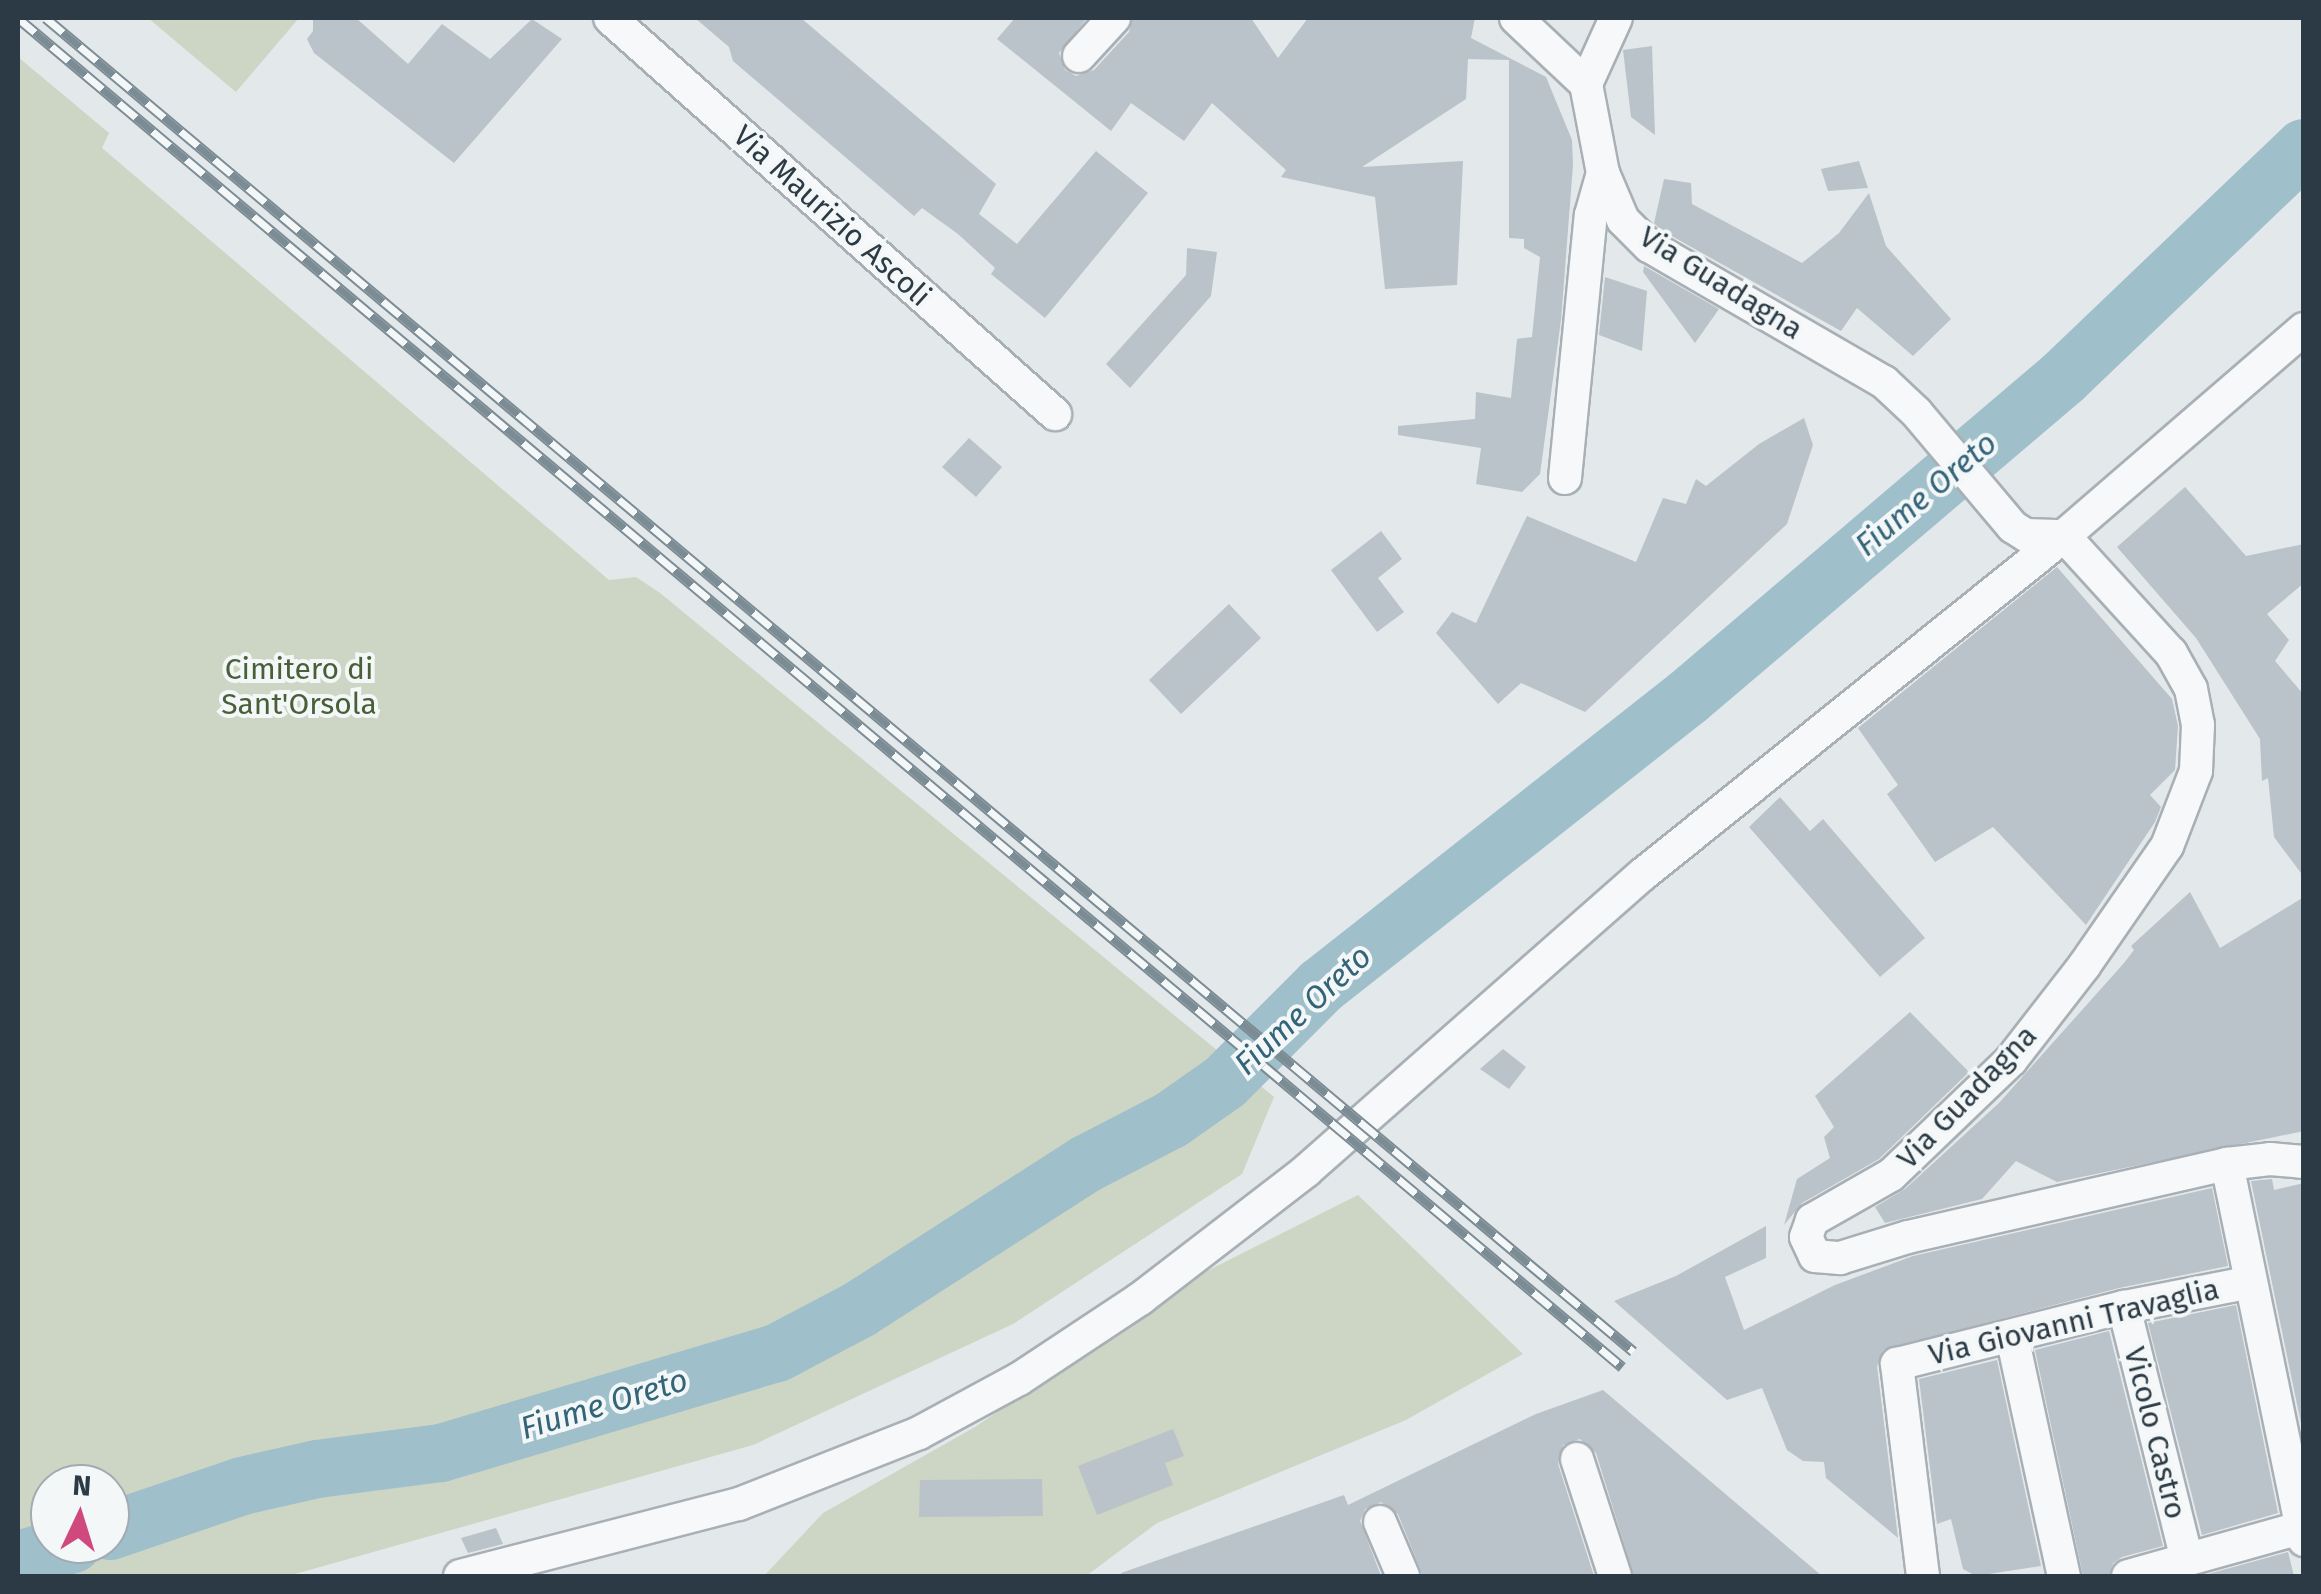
<!DOCTYPE html>
<style>
body{margin:0}
#map{position:relative;width:2321px;height:1594px;overflow:hidden;background:#e3e8eb;font-family:"Fira Sans",sans-serif}
div>[style]{position:absolute}
.green>*{inset:0;background:#cdd5c4}
.river>*{height:58px;margin:-29px;padding:0 29px;transform-origin:29px;border-radius:29px;background:#9fbfcb}
.building>*{inset:0;background:#bac3c9}
.roads{filter:drop-shadow(2px 0 #a8b0b6) drop-shadow(-2px 0 #a8b0b6) drop-shadow(0 2px #a8b0b6) drop-shadow(0 -2px #a8b0b6)}
.street>*{height:32px;margin:-16px;padding:0 16px;transform-origin:16px;border-radius:16px;background:#f6f8f9}
.rail>*{height:11px;margin-top:-5.5px;transform-origin:0;background:repeating-linear-gradient(90deg,#f3f7f8 0 22px,#7c8c95 0 44px);box-sizing:border-box;border-block:2px solid #7c8c95}
span{translate:-50% -50%;white-space:nowrap;text-align:center;line-height:1.15;-webkit-text-stroke:8px #f3f7f8;paint-order:stroke}
.street-label{font-size:30px;color:#2b3a44}
.park-label{font-size:30px;color:#495f38}
.water-label{font-size:32px;color:#346478;font-style:italic}
.frame{position:absolute;inset:0;border:20px solid #2b3a44;pointer-events:none}
.north{position:absolute;left:30px;top:1464px;width:100px;height:100px;box-sizing:border-box;background:#f3f7f8;border:2px solid #a3abb0;border-radius:50%;rotate:4deg;font-size:28px;font-weight:700;line-height:40px;text-align:center;color:#2b3a44}
.north::after{content:'';display:block;margin:auto;width:35px;height:45px;background:#cf497f;clip-path:polygon(50% 0,100% 100%,50% 72%,0 100%)}
</style>
<div id="map">
<div class="green">
<div style="clip-path:polygon(148px 18px,299px 18px,236px 92px)"></div>
<div style="clip-path:polygon(evenodd,18px 57px,109px 133px,102px 148px,609px 580px,636px 577px,660px 593px,1274px 1097px,1242px 1174px,1013px 1324px,753px 1445px,288px 1576px,18px 1576px,18px 57px,50px 1484px,110px 1484px,110px 1544px,50px 1544px,50px 1484px)"></div>
<div style="clip-path:polygon(1358px 1195px,1523px 1354px,1406px 1420px,1157px 1523px,1086px 1576px,764px 1576px,823px 1513px,975px 1427px,1207px 1271px)"></div>
</div>
<div class="river">
<div style="left:110px;top:1531px;width:139px;rotate:-18.8deg"></div>
<div style="left:242px;top:1486px;width:77px;rotate:-12.8deg"></div>
<div style="left:317px;top:1469px;width:125px;rotate:-7.4deg"></div>
<div style="left:441px;top:1453px;width:351px;rotate:-16.6deg"></div>
<div style="left:777px;top:1353px;width:94px;rotate:-27.9deg"></div>
<div style="left:860px;top:1309px;width:269px;rotate:-32.7deg"></div>
<div style="left:1086px;top:1164px;width:96px;rotate:-27.4deg"></div>
<div style="left:1171px;top:1120px;width:66px;rotate:-35.1deg"></div>
<div style="left:1225px;top:1082px;width:136px;rotate:-45deg"></div>
<div style="left:1321px;top:986px;width:466px;rotate:-38.2deg"></div>
<div style="left:1687px;top:698px;width:494px;rotate:-40.4deg"></div>
<div style="left:2063px;top:378px;width:333px;rotate:-43.7deg"></div>
<div style="left:18px;top:1560px;width:57px;rotate:-16.2deg"></div>
</div>
<div class="building">
<div style="clip-path:polygon(313px 18px,356px 18px,408px 64px,442px 24px,490px 59px,532px 19px,562px 39px,454px 163px,314px 53px,307px 39px,313px 31px)"></div>
<div style="clip-path:polygon(695px 18px,801px 18px,996px 184px,979px 214px,1017px 244px,1096px 151px,1148px 193px,1045px 318px,991px 274px,995px 268px,958px 234px,922px 208px,914px 216px,733px 61px,729px 47px)"></div>
<div style="clip-path:polygon(1015px 18px,1087px 18px,1059px 53px,1065px 70px,1076px 76px,1094px 70px,1129px 32px,1133px 18px,1251px 18px,1278px 58px,1308px 18px,1475px 18px,1471px 38px,1546px 77px,1572px 140px,1573px 165px,1561px 320px,1540px 474px,1522px 492px,1476px 484px,1481px 448px,1398px 435px,1398px 426px,1475px 419px,1476px 392px,1511px 398px,1517px 339px,1532px 337px,1540px 257px,1524px 248px,1524px 239px,1509px 238px,1509px 60px,1468px 59px,1466px 99px,1362px 167px,1463px 161px,1457px 285px,1385px 289px,1375px 197px,1281px 177px,1286px 170px,1212px 103px,1184px 141px,1131px 103px,1111px 131px,997px 39px)"></div>
<div style="clip-path:polygon(1652px 46px,1655px 135px,1631px 117px,1623px 50px)"></div>
<div style="clip-path:polygon(1859px 161px,1868px 188px,1828px 191px,1821px 169px)"></div>
<div style="clip-path:polygon(1664px 179px,1691px 183px,1692px 204px,1802px 263px,1839px 233px,1869px 193px,1886px 246px,1951px 319px,1913px 356px,1857px 308px,1841px 331px,1661px 230px,1654px 223px)"></div>
<div style="clip-path:polygon(1187px 248px,1217px 252px,1211px 296px,1130px 388px,1106px 364px,1186px 275px)"></div>
<div style="clip-path:polygon(1644px 266px,1719px 309px,1695px 343px,1643px 272px)"></div>
<div style="clip-path:polygon(1605px 277px,1647px 291px,1642px 351px,1599px 335px)"></div>
<div style="clip-path:polygon(1804px 418px,1813px 445px,1787px 524px,1585px 712px,1521px 683px,1498px 704px,1436px 633px,1452px 612px,1476px 623px,1527px 516px,1636px 562px,1663px 498px,1686px 504px,1696px 479px,1706px 486px,1759px 444px)"></div>
<div style="clip-path:polygon(969px 438px,1002px 467px,976px 497px,942px 467px)"></div>
<div style="clip-path:polygon(2185px 487px,2246px 556px,2304px 544px,2304px 583px,2267px 614px,2289px 640px,2275px 661px,2304px 695px,2304px 877px,2274px 837px,2268px 778px,2262px 781px,2260px 739px,2196px 638px,2117px 547px)"></div>
<div style="clip-path:polygon(1381px 531px,1402px 559px,1378px 578px,1404px 612px,1377px 632px,1331px 570px)"></div>
<div style="clip-path:polygon(2057px 567px,2172px 699px,2178px 726px,2175px 770px,2150px 795px,2161px 807px,2155px 822px,2086px 925px,1993px 827px,1935px 862px,1887px 794px,1898px 785px,1858px 728px)"></div>
<div style="clip-path:polygon(1229px 604px,1261px 638px,1181px 714px,1149px 680px)"></div>
<div style="clip-path:polygon(1780px 797px,1810px 831px,1823px 819px,1925px 938px,1880px 977px,1749px 827px)"></div>
<div style="clip-path:polygon(2190px 892px,2220px 948px,2304px 897px,2304px 1131px,2057px 1182px,2016px 1161px,1982px 1199px,1885px 1223px,1875px 1207px,1905px 1189px,1999px 1103px,2124px 963px,2134px 950px,2131px 946px)"></div>
<div style="clip-path:polygon(1910px 1012px,1969px 1072px,1879px 1159px,1802px 1203px,1784px 1225px,1797px 1179px,1830px 1158px,1824px 1137px,1834px 1127px,1815px 1096px)"></div>
<div style="clip-path:polygon(1503px 1049px,1526px 1067px,1509px 1089px,1480px 1069px)"></div>
<div style="clip-path:polygon(2272px 1179px,2274px 1190px,2304px 1183px,2304px 1438px,2251px 1181px)"></div>
<div style="clip-path:polygon(2212px 1188px,2228px 1266px,2119px 1288px,1883px 1350px,1877px 1366px,1898px 1538px,1826px 1478px,1824px 1462px,1803px 1461px,1787px 1450px,1762px 1388px,1727px 1400px,1614px 1301px,1676px 1276px,1766px 1226px,1766px 1258px,1725px 1277px,1744px 1330px,1835px 1285px,1913px 1256px)"></div>
<div style="clip-path:polygon(2236px 1305px,2278px 1513px,2202px 1535px,2148px 1323px)"></div>
<div style="clip-path:polygon(2109px 1331px,2163px 1546px,2122px 1557px,2113px 1563px,2109px 1576px,2083px 1576px,2035px 1350px)"></div>
<div style="clip-path:polygon(1997px 1360px,2041px 1566px,1976px 1576px,1963px 1569px,1951px 1519px,1937px 1524px,1919px 1379px)"></div>
<div style="clip-path:polygon(1603px 1390px,1822px 1576px,1634px 1576px,1596px 1453px,1580px 1439px,1563px 1445px,1558px 1464px,1594px 1576px,1423px 1576px,1398px 1514px,1381px 1502px,1365px 1509px,1360px 1521px,1381px 1576px,1122px 1576px,1121px 1573px,1344px 1495px,1348px 1505px,1536px 1414px)"></div>
<div style="clip-path:polygon(1173px 1429px,1184px 1456px,1165px 1463px,1173px 1485px,1097px 1515px,1078px 1466px)"></div>
<div style="clip-path:polygon(1042px 1479px,1043px 1516px,919px 1517px,920px 1480px)"></div>
<div style="clip-path:polygon(496px 1528px,503px 1544px,468px 1553px,461px 1538px)"></div>
<div style="clip-path:polygon(2288px 1552px,2294px 1576px,2201px 1576px)"></div>
</div>
<div class="roads">
<div class="street">
<div style="left:610px;top:18px;width:596px;rotate:41.67deg"></div>
<div style="left:1516px;top:18px;width:96px;rotate:43.3deg"></div>
<div style="left:1586px;top:84px;width:91px;rotate:79.2deg"></div>
<div style="left:1603px;top:173px;width:51px;rotate:66.9deg"></div>
<div style="left:1623px;top:220px;width:37px;rotate:45deg"></div>
<div style="left:1649px;top:246px;width:272px;rotate:30.1deg"></div>
<div style="left:1884px;top:382px;width:44px;rotate:43.2deg"></div>
<div style="left:1916px;top:412px;width:150px;rotate:49.9deg"></div>
<div style="left:2013px;top:527px;width:15px;rotate:32deg"></div>
<div style="left:2026px;top:535px;width:38px;rotate:2deg"></div>
<div style="left:2064px;top:536px;width:159px;rotate:47.6deg"></div>
<div style="left:2171px;top:653px;width:41px;rotate:60.9deg"></div>
<div style="left:2191px;top:689px;width:37px;rotate:79deg"></div>
<div style="left:2198px;top:725px;width:46px;rotate:92.5deg"></div>
<div style="left:2196px;top:771px;width:80px;rotate:111.1deg"></div>
<div style="left:2167px;top:846px;width:146px;rotate:124.7deg"></div>
<div style="left:2084px;top:966px;width:119px;rotate:127.8deg"></div>
<div style="left:2011px;top:1060px;width:166px;rotate:136.2deg"></div>
<div style="left:1891px;top:1175px;width:91px;rotate:150.3deg"></div>
<div style="left:1812px;top:1220px;width:18px;rotate:109deg"></div>
<div style="left:1806px;top:1237px;width:21px;rotate:65deg"></div>
<div style="left:1815px;top:1256px;width:25px;rotate:5deg"></div>
<div style="left:1840px;top:1258px;width:71px;rotate:-17.2deg"></div>
<div style="left:1908px;top:1237px;width:327px;rotate:-12.9deg"></div>
<div style="left:2227px;top:1164px;width:43px;rotate:-6.6deg"></div>
<div style="left:2270px;top:1159px;width:34px;rotate:5deg"></div>
<div style="left:1079px;top:56px;width:52px;rotate:-47.4deg"></div>
<div style="left:1586px;top:84px;width:72px;rotate:-65.6deg"></div>
<div style="left:1565px;top:478px;width:264px;rotate:-84.4deg"></div>
<div style="left:1591px;top:215px;width:44px;rotate:-74.1deg"></div>
<div style="left:2227px;top:1164px;width:384px;rotate:78.4deg"></div>
<div style="left:2124px;top:1307px;width:260px;rotate:76deg"></div>
<div style="left:2012px;top:1336px;width:246px;rotate:77.8deg"></div>
<div style="left:1577px;top:1459px;width:123px;rotate:72deg"></div>
<div style="left:1380px;top:1522px;width:59px;rotate:66.9deg"></div>
<div style="left:460px;top:1576px;width:288px;rotate:-14.5deg"></div>
<div style="left:739px;top:1504px;width:193px;rotate:-21.5deg"></div>
<div style="left:919px;top:1433px;width:114px;rotate:-28.4deg"></div>
<div style="left:1019px;top:1379px;width:145px;rotate:-33.5deg"></div>
<div style="left:1140px;top:1299px;width:210px;rotate:-37.6deg"></div>
<div style="left:1306px;top:1171px;width:448px;rotate:-41.4deg"></div>
<div style="left:1642px;top:875px;width:541px;rotate:-38.78deg"></div>
<div style="left:2064px;top:536px;width:317px;rotate:-40.8deg"></div>
<div style="left:1923px;top:1576px;width:214px;rotate:-97deg"></div>
<div style="left:1897px;top:1364px;width:234px;rotate:-14.1deg"></div>
<div style="left:2124px;top:1307px;width:129px;rotate:-11.1deg"></div>
<div style="left:2128px;top:1576px;width:183px;rotate:-15.6deg"></div>
</div>
</div>
<div class="rail">
<div style="left:18px;top:18px;width:2096px;rotate:40.06deg"></div>
<div style="left:46px;top:18px;width:2073px;rotate:40.03deg"></div>
</div>
<div class="street-label">
<span style="left:832px;top:216px;rotate:42deg">Via Maurizio Ascoli</span>
<span style="left:1721px;top:283px;rotate:32deg">Via Guadagna</span>
<span style="left:1967px;top:1097px;rotate:-46deg">Via Guadagna</span>
<span style="left:2074px;top:1322px;rotate:-13deg">Via Giovanni Travaglia</span>
<span style="left:2155px;top:1433px;rotate:76deg">Vicolo Castro</span>
</div>
<div class="park-label">
<span style="left:299px;top:686px">Cimitero di<br>Sant'Orsola</span>
</div>
<div class="water-label">
<span style="left:1926px;top:494px;rotate:-40deg">Fiume Oreto</span>
<span style="left:1303px;top:1010px;rotate:-43deg">Fiume Oreto</span>
<span style="left:604px;top:1404px;rotate:-17deg">Fiume Oreto</span>
</div>
<div class="frame"></div>
<div class="north">N</div>
</div>
